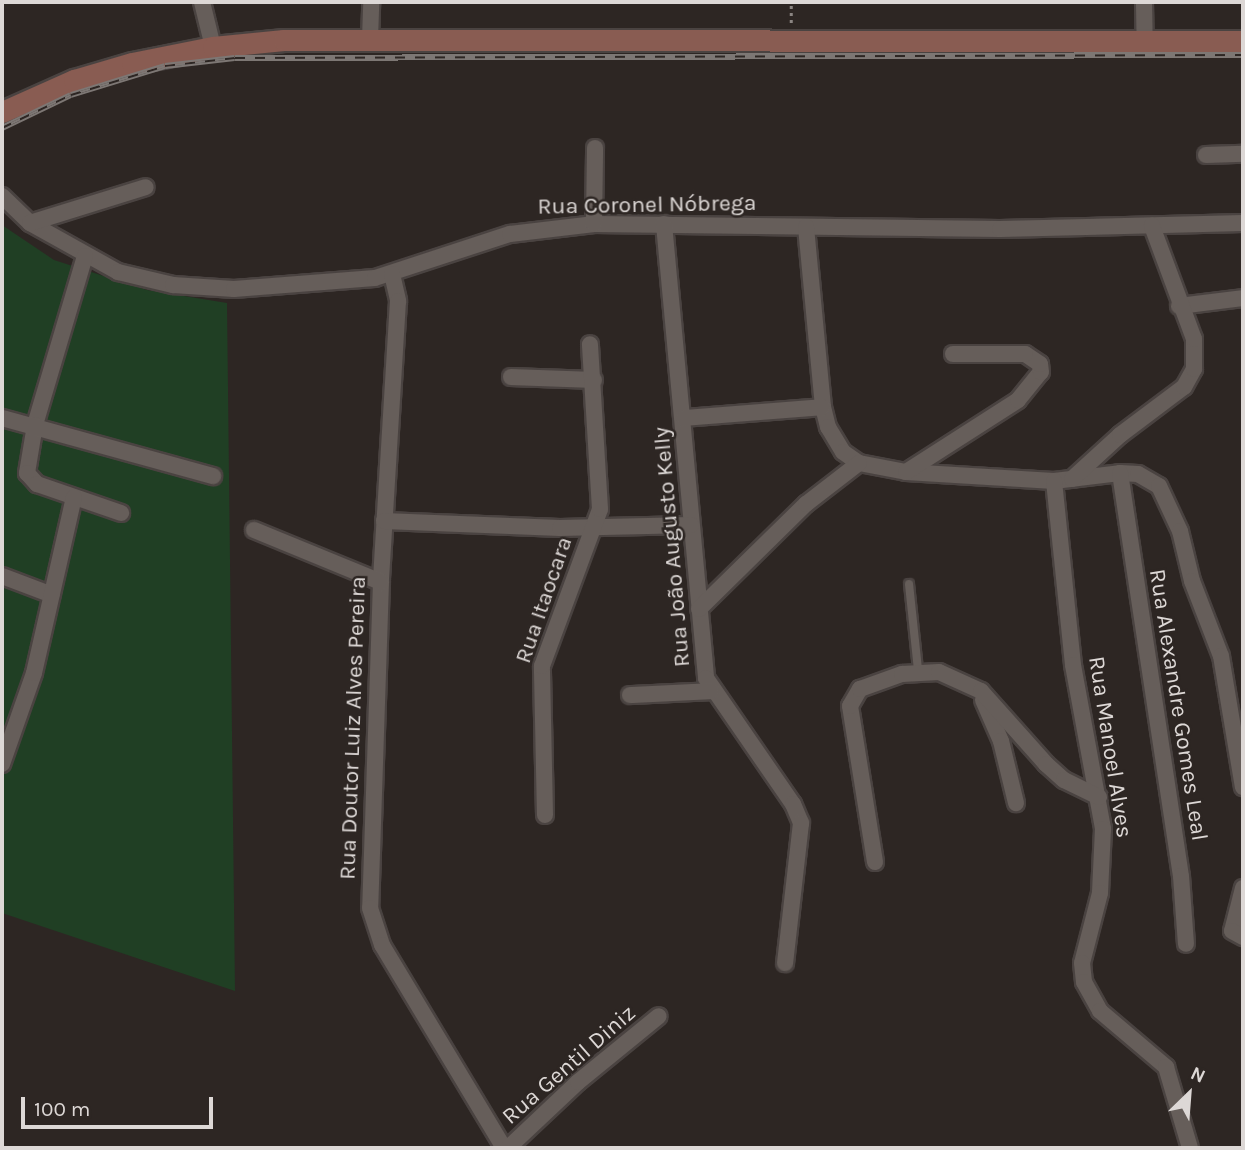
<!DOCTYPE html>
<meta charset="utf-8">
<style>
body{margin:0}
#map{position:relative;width:1245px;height:1150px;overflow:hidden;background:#2d2623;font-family:Karla,sans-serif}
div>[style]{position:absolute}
.green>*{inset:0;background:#203f24}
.path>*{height:2.5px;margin-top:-1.25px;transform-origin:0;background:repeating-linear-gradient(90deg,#8b8582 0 3.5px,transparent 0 7px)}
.roads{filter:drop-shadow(2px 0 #4a4341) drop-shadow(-2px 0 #4a4341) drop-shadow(0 2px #4a4341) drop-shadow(0 -2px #4a4341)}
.lane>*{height:8px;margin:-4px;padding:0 4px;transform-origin:4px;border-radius:4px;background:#665e5a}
.street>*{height:16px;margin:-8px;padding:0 8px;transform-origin:8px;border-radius:8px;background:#665e5a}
.secondary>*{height:21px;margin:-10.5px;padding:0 10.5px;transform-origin:10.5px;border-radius:10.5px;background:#895c52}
.rail>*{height:6px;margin-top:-3px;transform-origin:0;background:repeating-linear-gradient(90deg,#2d2623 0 10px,#7d7774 0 20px);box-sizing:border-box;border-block:2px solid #7d7774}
span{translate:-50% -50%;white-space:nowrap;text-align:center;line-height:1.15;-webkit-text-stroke:5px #2d2623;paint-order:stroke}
.street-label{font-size:23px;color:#ddd8d6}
.frame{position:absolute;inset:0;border:4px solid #ddd8d6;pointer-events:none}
.north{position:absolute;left:1154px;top:1059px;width:70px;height:70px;-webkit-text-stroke:5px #2d2623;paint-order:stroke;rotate:25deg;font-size:19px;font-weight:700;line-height:28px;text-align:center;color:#ddd8d6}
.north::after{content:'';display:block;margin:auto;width:24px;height:32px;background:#ddd8d6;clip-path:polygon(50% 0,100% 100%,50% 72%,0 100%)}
.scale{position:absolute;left:21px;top:1097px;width:192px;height:32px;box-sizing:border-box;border:4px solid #ddd8d6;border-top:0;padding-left:9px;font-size:21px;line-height:24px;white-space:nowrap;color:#ddd8d6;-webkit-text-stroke:5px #2d2623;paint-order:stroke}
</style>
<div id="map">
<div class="green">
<div style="clip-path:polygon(2px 225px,54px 260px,147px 290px,227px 303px,235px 991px,2px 913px)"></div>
</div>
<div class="path">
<div style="left:791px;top:23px;width:21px;rotate:-90deg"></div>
</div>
<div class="roads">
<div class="lane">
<div style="left:909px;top:584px;width:86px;rotate:84deg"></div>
</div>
<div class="street">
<div style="left:202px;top:2px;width:46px;rotate:76.3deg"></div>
<div style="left:1144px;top:2px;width:39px;rotate:89deg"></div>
<div style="left:370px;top:39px;width:37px;rotate:-88deg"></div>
<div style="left:1206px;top:155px;width:37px;rotate:-2deg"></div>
<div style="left:2px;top:196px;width:39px;rotate:44deg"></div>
<div style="left:30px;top:223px;width:101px;rotate:29.1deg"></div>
<div style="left:118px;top:272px;width:57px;rotate:13.3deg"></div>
<div style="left:173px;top:285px;width:61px;rotate:3.8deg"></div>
<div style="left:234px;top:289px;width:141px;rotate:-4.5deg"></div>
<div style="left:375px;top:278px;width:142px;rotate:-18.1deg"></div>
<div style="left:510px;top:234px;width:85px;rotate:-6.8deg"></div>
<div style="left:594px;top:224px;width:406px;rotate:0.7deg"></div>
<div style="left:1000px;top:229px;width:243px;rotate:-1.4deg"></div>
<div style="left:30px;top:223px;width:121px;rotate:-17.2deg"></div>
<div style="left:594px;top:224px;width:76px;rotate:-89.2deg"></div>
<div style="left:664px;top:224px;width:456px;rotate:84.7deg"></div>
<div style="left:706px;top:678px;width:153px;rotate:55.4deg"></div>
<div style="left:793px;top:804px;width:21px;rotate:67deg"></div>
<div style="left:801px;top:823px;width:141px;rotate:96.5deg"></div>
<div style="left:806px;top:227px;width:181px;rotate:84.6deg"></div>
<div style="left:823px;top:407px;width:21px;rotate:76deg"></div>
<div style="left:828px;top:427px;width:29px;rotate:59deg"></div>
<div style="left:843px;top:452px;width:19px;rotate:35deg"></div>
<div style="left:859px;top:463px;width:48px;rotate:10.8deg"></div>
<div style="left:906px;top:472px;width:148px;rotate:3.5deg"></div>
<div style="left:1054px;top:481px;width:66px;rotate:-6.9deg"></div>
<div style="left:1120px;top:473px;width:18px;rotate:3deg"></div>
<div style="left:1138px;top:474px;width:24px;rotate:30deg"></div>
<div style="left:1159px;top:486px;width:50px;rotate:65deg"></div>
<div style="left:1180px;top:531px;width:51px;rotate:76.5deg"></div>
<div style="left:1192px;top:581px;width:80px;rotate:68.9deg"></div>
<div style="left:1221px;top:656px;width:133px;rotate:80.5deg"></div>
<div style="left:85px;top:256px;width:176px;rotate:106.5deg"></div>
<div style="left:35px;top:425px;width:49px;rotate:99.5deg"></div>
<div style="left:27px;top:473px;width:15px;rotate:48deg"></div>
<div style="left:37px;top:484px;width:89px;rotate:19deg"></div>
<div style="left:392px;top:274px;width:28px;rotate:77deg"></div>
<div style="left:398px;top:301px;width:282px;rotate:93.5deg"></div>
<div style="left:381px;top:582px;width:326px;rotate:91.9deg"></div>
<div style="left:370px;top:908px;width:39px;rotate:72deg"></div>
<div style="left:382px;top:945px;width:237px;rotate:59deg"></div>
<div style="left:1179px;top:306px;width:64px;rotate:-7.1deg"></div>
<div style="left:511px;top:377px;width:83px;rotate:2.1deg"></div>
<div style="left:2px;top:418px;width:219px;rotate:15.4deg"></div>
<div style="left:684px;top:418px;width:139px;rotate:-4.5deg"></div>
<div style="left:906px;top:472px;width:133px;rotate:-32.7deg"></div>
<div style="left:1018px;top:400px;width:36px;rotate:-51deg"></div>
<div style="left:1041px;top:372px;width:8px;rotate:-97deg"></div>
<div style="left:1040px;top:364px;width:18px;rotate:-146deg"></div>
<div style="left:1025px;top:354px;width:72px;rotate:180deg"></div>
<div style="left:1120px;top:473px;width:408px;rotate:81.4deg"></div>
<div style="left:1181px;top:876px;width:68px;rotate:85.8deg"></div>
<div style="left:1072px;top:479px;width:65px;rotate:-42.5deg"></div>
<div style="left:1120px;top:435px;width:80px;rotate:-36.9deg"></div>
<div style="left:1184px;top:387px;width:21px;rotate:-61deg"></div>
<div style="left:1194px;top:369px;width:30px;rotate:-90deg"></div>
<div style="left:1194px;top:339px;width:121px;rotate:-110.4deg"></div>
<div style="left:1054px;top:481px;width:185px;rotate:84.1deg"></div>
<div style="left:1073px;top:665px;width:167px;rotate:79.6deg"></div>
<div style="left:1103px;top:829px;width:64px;rotate:92.7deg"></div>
<div style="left:1100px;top:893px;width:72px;rotate:104.4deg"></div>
<div style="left:1082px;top:963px;width:19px;rotate:84deg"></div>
<div style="left:1084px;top:982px;width:33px;rotate:61deg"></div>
<div style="left:1100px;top:1011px;width:87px;rotate:40.3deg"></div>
<div style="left:1166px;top:1067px;width:84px;rotate:73.5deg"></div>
<div style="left:384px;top:521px;width:176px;rotate:2.3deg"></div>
<div style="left:560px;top:528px;width:131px;rotate:-1.3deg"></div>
<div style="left:254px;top:530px;width:137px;rotate:22.3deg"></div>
<div style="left:2px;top:576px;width:53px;rotate:20.8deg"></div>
<div style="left:699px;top:609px;width:150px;rotate:-44.5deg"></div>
<div style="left:806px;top:504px;width:67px;rotate:-37.7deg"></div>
<div style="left:630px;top:695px;width:81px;rotate:-2.8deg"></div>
<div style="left:983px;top:700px;width:45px;rotate:66.3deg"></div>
<div style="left:1001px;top:741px;width:64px;rotate:76.4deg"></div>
<div style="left:2px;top:764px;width:96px;rotate:-70.6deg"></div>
<div style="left:34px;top:673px;width:180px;rotate:-77.2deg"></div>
<div style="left:545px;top:815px;width:149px;rotate:-91.2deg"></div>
<div style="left:542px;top:666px;width:167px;rotate:-69.7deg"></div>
<div style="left:600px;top:509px;width:165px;rotate:-93.5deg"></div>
<div style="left:875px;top:862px;width:158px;rotate:-99.1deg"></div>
<div style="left:850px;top:706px;width:20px;rotate:-60deg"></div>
<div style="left:860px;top:689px;width:45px;rotate:-19.7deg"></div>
<div style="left:902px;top:674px;width:37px;rotate:-3deg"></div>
<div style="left:939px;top:672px;width:46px;rotate:24.3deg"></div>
<div style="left:981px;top:691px;width:98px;rotate:48.3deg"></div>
<div style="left:1046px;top:764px;width:24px;rotate:42deg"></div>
<div style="left:1064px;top:780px;width:39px;rotate:26deg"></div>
<div style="left:1243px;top:888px;width:44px;rotate:104.3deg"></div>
<div style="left:1232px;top:931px;width:13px;rotate:29deg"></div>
<div style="left:508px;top:1148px;width:96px;rotate:-43.3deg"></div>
<div style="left:578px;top:1082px;width:104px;rotate:-39.2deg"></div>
</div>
<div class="secondary">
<div style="left:2px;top:112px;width:79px;rotate:-24deg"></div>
<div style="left:74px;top:80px;width:60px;rotate:-16.3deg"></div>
<div style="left:132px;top:63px;width:83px;rotate:-11.2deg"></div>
<div style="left:213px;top:47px;width:71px;rotate:-5.6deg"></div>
<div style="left:284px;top:40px;width:959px;rotate:0.06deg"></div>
</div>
</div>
<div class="rail">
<div style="left:2px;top:128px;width:76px;rotate:-25.6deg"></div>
<div style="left:71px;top:95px;width:98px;rotate:-17.1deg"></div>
<div style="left:165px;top:66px;width:70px;rotate:-6.5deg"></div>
<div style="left:235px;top:58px;width:1008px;rotate:-0.17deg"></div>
</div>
<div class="street-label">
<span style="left:647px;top:205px;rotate:-1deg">Rua Coronel Nóbrega</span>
<span style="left:672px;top:547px;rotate:-95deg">Rua João Augusto Kelly</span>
<span style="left:544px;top:600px;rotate:-71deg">Rua Itaocara</span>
<span style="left:1178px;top:705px;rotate:81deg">Rua Alexandre Gomes Leal</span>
<span style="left:353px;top:728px;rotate:-88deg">Rua Doutor Luiz Alves Pereira</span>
<span style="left:1110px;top:747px;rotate:81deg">Rua Manoel Alves</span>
<span style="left:569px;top:1065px;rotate:-41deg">Rua Gentil Diniz</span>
</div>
<div class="frame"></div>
<div class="north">N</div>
<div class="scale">100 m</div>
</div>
